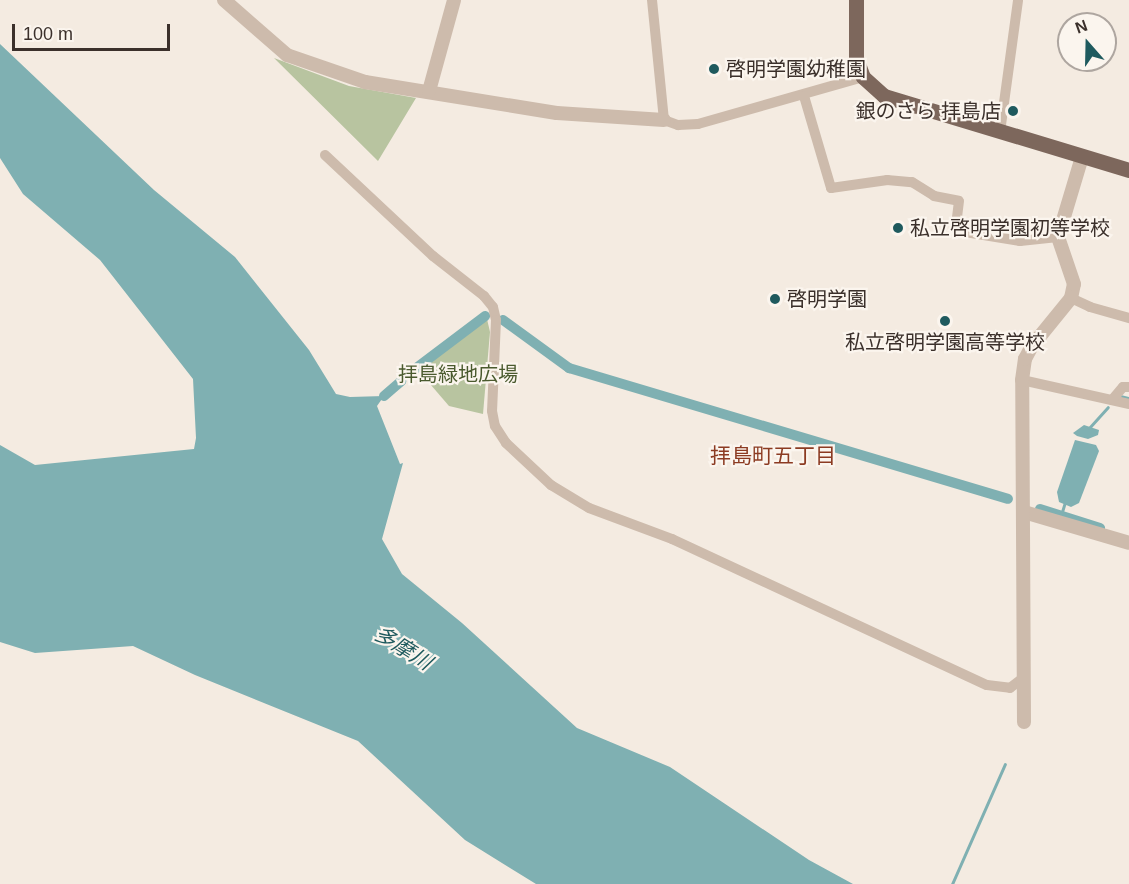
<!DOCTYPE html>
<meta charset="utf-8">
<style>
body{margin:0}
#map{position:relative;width:1129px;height:884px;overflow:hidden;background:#f4ebe1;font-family:Arial,"Noto Sans JP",sans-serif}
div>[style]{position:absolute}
.green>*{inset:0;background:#b8c4a0}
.water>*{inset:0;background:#7fb0b2}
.stream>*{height:3px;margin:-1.5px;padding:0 1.5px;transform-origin:1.5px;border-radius:1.5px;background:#7fb0b2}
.canal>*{height:10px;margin:-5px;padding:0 5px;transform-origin:5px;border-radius:5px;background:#7fb0b2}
.minor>*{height:10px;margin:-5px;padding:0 5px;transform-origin:5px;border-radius:5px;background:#cdbbac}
.tertiary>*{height:14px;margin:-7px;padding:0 7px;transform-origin:7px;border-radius:7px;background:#cdbbac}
.primary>*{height:15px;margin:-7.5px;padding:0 7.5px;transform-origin:7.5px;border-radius:7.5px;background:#7d675c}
.dots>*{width:16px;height:16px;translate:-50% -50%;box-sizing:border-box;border:3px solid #fbf5ee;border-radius:50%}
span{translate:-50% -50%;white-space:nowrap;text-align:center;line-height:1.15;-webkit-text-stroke:4.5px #fbf5ee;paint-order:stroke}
.poi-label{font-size:20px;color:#3b302b}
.left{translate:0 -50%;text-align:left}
.right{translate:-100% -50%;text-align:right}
.park-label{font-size:20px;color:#4a5a2e}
.neighbourhood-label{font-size:21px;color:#8c3b22}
.water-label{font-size:21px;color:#1f5a5e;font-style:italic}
.north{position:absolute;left:1057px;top:12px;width:60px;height:60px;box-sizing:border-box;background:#fbf5ee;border:2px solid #aea6a0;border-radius:50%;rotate:340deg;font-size:16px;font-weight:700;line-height:24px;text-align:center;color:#3b302b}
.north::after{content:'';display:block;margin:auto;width:21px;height:27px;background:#1f5a5e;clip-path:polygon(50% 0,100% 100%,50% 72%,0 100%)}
.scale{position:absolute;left:12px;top:24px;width:158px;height:27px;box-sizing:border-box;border:3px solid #3b302b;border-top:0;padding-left:8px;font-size:18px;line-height:21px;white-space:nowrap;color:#3b302b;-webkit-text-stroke:4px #fbf5ee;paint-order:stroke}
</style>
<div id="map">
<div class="green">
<div style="clip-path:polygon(274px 58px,349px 86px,416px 98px,378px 161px)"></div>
<div style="clip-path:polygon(487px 319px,490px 332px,483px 414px,449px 406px,418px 370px)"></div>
</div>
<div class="water">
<div style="clip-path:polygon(0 44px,154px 190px,235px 257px,309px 350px,336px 394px,350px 397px,384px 396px,377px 406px,400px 464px,403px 463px,382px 539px,402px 574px,462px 623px,577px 728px,670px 767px,809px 860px,853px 884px,536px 884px,465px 840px,358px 741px,195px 675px,133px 646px,35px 653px,0 642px,0 445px,35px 465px,194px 449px,196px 438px,193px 379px,100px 260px,23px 194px,0 158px)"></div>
<div style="clip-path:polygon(1084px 425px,1099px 430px,1098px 435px,1088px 439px,1077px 436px,1073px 433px)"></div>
<div style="clip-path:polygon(1075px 440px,1096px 445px,1099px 451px,1079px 503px,1071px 507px,1059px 502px,1057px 492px)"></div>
</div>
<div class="stream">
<div style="left:1120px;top:396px;width:9px;rotate:13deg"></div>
<div style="left:1089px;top:428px;width:28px;rotate:-48deg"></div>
<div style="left:1061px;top:515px;width:14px;rotate:-73deg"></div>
<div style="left:952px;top:884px;width:131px;rotate:-66.2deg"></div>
</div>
<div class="canal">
<div style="left:503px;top:320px;width:82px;rotate:36deg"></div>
<div style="left:569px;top:368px;width:458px;rotate:16.6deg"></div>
<div style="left:411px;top:372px;width:93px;rotate:-37.1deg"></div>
<div style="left:384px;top:396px;width:23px;rotate:-41deg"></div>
<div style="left:1040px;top:509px;width:63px;rotate:17.6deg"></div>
</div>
<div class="minor">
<div style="left:652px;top:0;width:121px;rotate:84.3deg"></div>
<div style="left:664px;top:120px;width:15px;rotate:20deg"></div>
<div style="left:678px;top:125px;width:20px;rotate:-3deg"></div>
<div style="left:698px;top:124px;width:172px;rotate:-15.9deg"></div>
<div style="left:804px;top:96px;width:96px;rotate:73.6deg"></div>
<div style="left:831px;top:188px;width:57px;rotate:-8.1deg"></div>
<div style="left:887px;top:180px;width:25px;rotate:5deg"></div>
<div style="left:912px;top:182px;width:26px;rotate:32deg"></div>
<div style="left:934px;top:196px;width:25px;rotate:11deg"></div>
<div style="left:959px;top:201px;width:26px;rotate:97deg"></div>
<div style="left:956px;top:227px;width:5px;rotate:53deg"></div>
<div style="left:959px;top:231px;width:62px;rotate:9.3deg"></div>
<div style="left:1020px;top:241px;width:38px;rotate:-6deg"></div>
<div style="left:1000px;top:132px;width:133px;rotate:-82.2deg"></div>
<div style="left:325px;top:155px;width:148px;rotate:43.1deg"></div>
<div style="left:433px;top:256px;width:65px;rotate:38.1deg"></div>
<div style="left:484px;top:296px;width:14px;rotate:51deg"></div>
<div style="left:493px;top:307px;width:13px;rotate:77deg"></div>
<div style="left:496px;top:320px;width:91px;rotate:92.5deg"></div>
<div style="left:492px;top:411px;width:15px;rotate:79deg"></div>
<div style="left:495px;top:426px;width:20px;rotate:57deg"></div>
<div style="left:506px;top:443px;width:62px;rotate:43deg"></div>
<div style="left:551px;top:485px;width:44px;rotate:31.2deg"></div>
<div style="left:589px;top:508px;width:89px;rotate:20.5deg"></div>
<div style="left:672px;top:539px;width:347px;rotate:24.9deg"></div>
<div style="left:987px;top:685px;width:23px;rotate:7deg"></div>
<div style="left:1010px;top:688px;width:18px;rotate:-38deg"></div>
<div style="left:1071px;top:298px;width:21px;rotate:25deg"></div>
<div style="left:1090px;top:307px;width:41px;rotate:15.8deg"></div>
<div style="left:1022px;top:380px;width:110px;rotate:12.6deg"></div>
<div style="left:1112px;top:400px;width:17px;rotate:-50deg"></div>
<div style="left:1123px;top:387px;width:6px"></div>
</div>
<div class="tertiary">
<div style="left:224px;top:0;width:84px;rotate:41.1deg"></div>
<div style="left:287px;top:55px;width:83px;rotate:19.1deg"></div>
<div style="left:365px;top:82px;width:194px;rotate:9.2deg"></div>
<div style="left:557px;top:113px;width:107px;rotate:3.7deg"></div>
<div style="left:429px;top:91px;width:94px;rotate:-74.6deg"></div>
<div style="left:1024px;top:512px;width:109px;rotate:16.4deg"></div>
<div style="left:1024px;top:722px;width:342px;rotate:-90.3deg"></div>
<div style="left:1022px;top:380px;width:21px;rotate:-82deg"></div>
<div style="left:1025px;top:359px;width:15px;rotate:-62deg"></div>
<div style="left:1032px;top:346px;width:62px;rotate:-50.9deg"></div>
<div style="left:1071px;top:298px;width:14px;rotate:-78deg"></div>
<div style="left:1074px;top:284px;width:50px;rotate:-108.8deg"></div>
<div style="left:1058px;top:237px;width:84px;rotate:-73.3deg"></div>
</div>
<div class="primary">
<div style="left:856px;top:0;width:58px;rotate:90deg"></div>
<div style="left:856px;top:58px;width:20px;rotate:70deg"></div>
<div style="left:863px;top:77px;width:28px;rotate:42deg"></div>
<div style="left:884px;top:96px;width:256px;rotate:16.8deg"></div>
</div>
<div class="dots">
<div style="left:714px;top:69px;background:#1f5a5e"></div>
<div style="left:1013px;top:111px;background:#1f5a5e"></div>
<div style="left:898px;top:228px;background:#1f5a5e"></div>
<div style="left:775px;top:299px;background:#1f5a5e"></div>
<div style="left:945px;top:321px;background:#1f5a5e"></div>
</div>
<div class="poi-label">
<span class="left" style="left:726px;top:69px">啓明学園幼稚園</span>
<span class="right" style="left:1001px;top:111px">銀のさら 拝島店</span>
<span class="left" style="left:910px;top:228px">私立啓明学園初等学校</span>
<span class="left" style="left:787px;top:299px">啓明学園</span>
<span style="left:945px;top:342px">私立啓明学園高等学校</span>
</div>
<div class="park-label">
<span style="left:458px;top:374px">拝島緑地広場</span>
</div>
<div class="neighbourhood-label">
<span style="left:773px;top:456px">拝島町五丁目</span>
</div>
<div class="water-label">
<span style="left:403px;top:648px;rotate:32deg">多摩川</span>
</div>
<div class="north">N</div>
<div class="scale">100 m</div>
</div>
